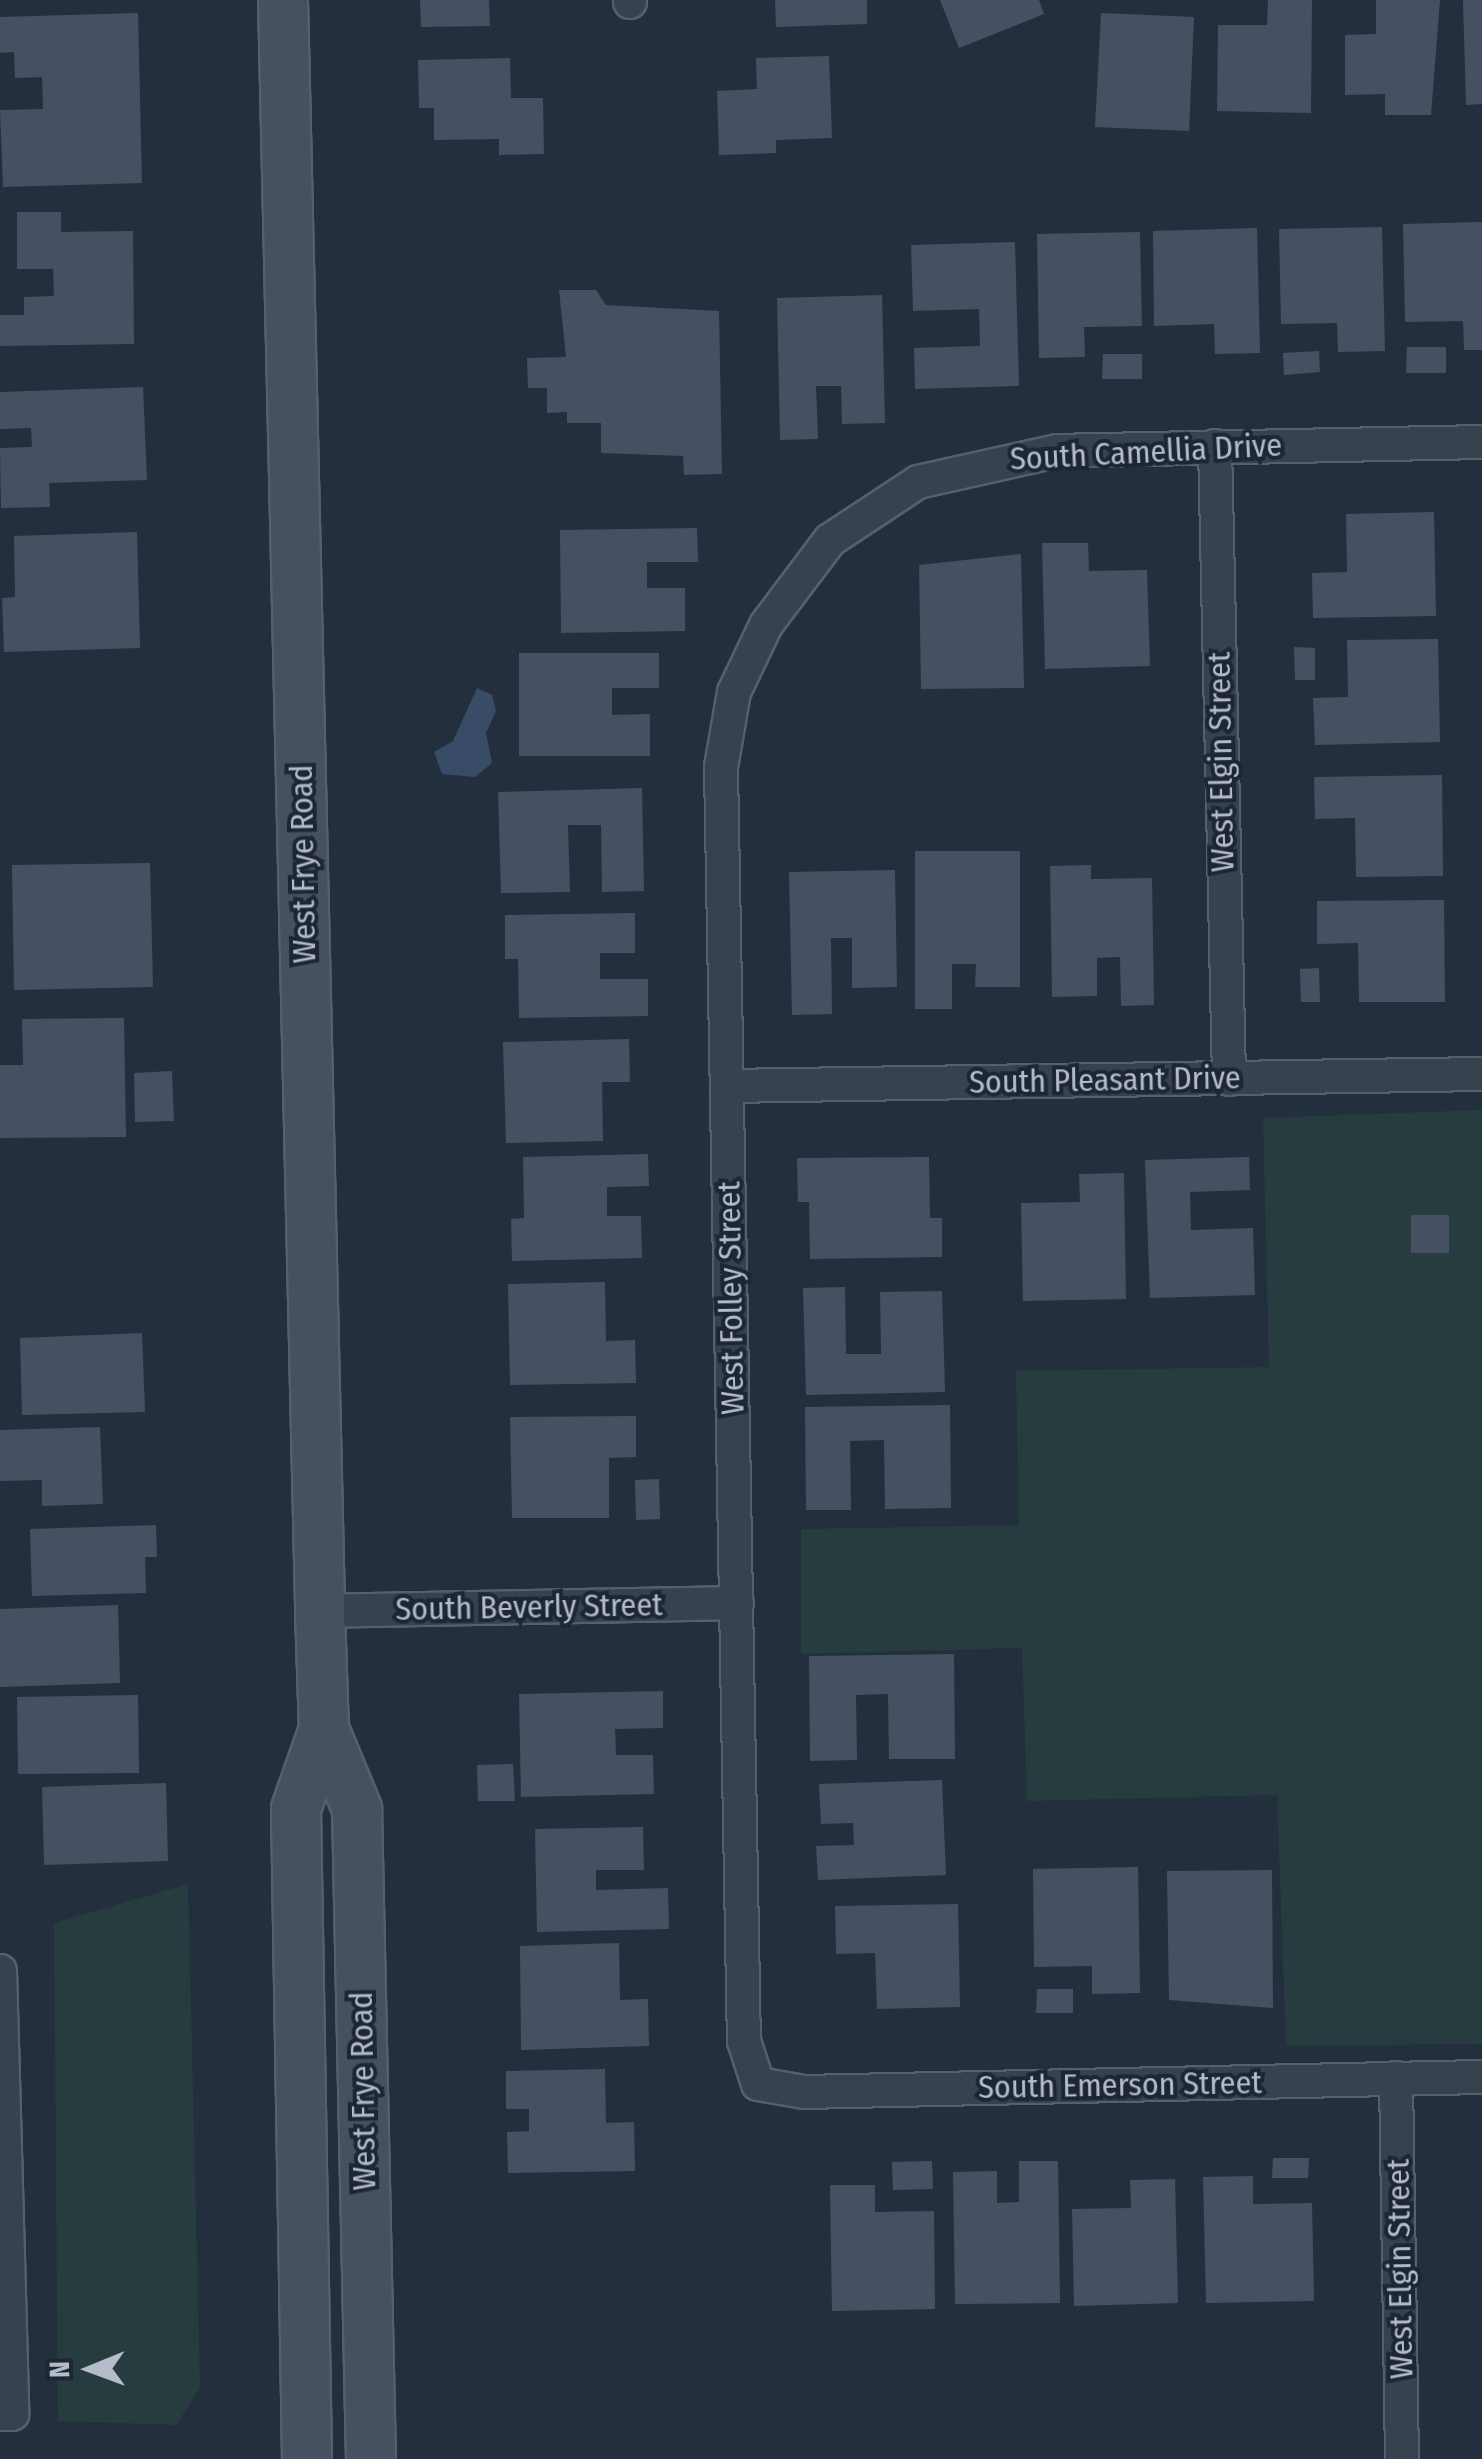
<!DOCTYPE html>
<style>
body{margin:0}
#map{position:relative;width:1482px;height:2459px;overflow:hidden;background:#242f3e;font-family:"Fira Sans Condensed",sans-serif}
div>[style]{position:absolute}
.green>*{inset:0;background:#263c3f}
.water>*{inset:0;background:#394c67}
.building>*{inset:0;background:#455162}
.roads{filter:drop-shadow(2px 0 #565f6c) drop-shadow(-2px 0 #565f6c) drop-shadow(0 2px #565f6c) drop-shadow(0 -2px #565f6c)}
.street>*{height:32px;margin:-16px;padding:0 16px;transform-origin:16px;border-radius:16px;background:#38414e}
.secondary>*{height:48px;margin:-24px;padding:0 24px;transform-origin:24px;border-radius:24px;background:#465061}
span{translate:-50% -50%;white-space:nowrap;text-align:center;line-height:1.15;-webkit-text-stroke:8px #1d2633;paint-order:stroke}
.street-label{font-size:32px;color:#b4bcc9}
.north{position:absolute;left:40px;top:2319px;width:100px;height:100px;-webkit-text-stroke:8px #1d2633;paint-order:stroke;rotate:269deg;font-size:28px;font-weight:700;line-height:40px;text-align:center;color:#b4bcc9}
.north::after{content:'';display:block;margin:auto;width:35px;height:45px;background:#b4bcc9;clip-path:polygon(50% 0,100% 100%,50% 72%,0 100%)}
</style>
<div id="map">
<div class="green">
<div style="clip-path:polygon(1482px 1110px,1482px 2044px,1286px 2046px,1277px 1795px,1027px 1801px,1022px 1648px,801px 1654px,801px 1529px,1019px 1525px,1016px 1371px,1269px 1367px,1263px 1118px)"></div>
<div style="clip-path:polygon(188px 1884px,200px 2388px,176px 2425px,58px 2421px,54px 1923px)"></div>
</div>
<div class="water">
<div style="clip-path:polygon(477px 688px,492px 695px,496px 711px,486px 733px,492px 763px,475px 777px,442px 774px,434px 752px,453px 741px)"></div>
</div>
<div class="building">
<div style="clip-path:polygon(420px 0,489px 0,490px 26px,421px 27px)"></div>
<div style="clip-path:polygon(775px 0,867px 0,867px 24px,776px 27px)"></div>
<div style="clip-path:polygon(940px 0,1039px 0,1044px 14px,959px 48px)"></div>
<div style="clip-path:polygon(1268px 0,1312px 0,1311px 113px,1217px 111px,1218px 25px,1267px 25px)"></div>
<div style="clip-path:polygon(1376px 0,1440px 0,1431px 115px,1385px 115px,1385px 94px,1345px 95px,1345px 35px,1376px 34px)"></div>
<div style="clip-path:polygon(1463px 0,1482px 0,1482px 104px,1466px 105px)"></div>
<div style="clip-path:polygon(138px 13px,142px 183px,3px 187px,0 110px,43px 109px,42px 77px,15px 78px,14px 52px,0 53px,0 17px)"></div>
<div style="clip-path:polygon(1101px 13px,1194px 17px,1189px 131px,1095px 127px)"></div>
<div style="clip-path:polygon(829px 56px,832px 138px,776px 140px,776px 153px,719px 155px,717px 91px,757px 89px,756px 58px)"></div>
<div style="clip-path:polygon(510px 58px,511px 98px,543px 98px,544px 154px,499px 155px,499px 139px,434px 140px,434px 108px,419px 108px,418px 60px)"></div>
<div style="clip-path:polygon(17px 212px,61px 212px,61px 232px,133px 231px,134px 344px,0 346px,0 315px,24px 315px,24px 297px,54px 296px,53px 269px,17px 269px)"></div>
<div style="clip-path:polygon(1482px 222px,1482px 350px,1464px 350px,1463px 321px,1405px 322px,1403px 224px)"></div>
<div style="clip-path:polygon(1382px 227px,1385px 351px,1338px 352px,1337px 323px,1281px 324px,1279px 229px)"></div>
<div style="clip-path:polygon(1257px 228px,1260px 353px,1215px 354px,1214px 324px,1154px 326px,1153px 231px)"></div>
<div style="clip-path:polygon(1140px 232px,1142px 326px,1084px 327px,1085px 357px,1039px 358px,1037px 234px)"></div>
<div style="clip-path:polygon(1015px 242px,1019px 386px,915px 389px,914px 348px,980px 346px,979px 309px,913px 311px,911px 245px)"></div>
<div style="clip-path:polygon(559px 290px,596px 290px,606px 305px,719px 311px,722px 474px,684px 475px,683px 456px,601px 453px,601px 423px,567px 423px,567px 412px,547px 413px,547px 388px,528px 388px,527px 358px,566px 357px)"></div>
<div style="clip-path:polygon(882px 295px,885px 423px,842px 424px,841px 386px,816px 386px,818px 439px,780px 440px,777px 298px)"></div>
<div style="clip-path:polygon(1407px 347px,1446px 347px,1446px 373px,1406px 373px)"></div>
<div style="clip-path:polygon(1319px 351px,1320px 372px,1284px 375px,1283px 353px)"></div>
<div style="clip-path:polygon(1103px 354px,1142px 354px,1142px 379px,1102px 379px)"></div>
<div style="clip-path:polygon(143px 387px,147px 480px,49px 483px,50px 507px,1px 508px,0 448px,32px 447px,31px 428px,0 429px,0 392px)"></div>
<div style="clip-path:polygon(1434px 512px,1436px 616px,1313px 618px,1312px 573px,1347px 572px,1346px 514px)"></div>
<div style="clip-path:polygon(697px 528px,698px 562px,647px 562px,647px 588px,685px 588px,685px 631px,561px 633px,560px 530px)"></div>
<div style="clip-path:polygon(137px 532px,140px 648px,4px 652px,2px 598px,15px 597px,14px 536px)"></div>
<div style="clip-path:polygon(1042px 543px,1088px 543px,1089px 571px,1147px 570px,1150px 666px,1045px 669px)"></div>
<div style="clip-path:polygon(1021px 554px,1024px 688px,921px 689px,919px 565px)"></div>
<div style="clip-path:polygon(1438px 639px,1440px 742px,1315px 745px,1313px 698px,1348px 697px,1347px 640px)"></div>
<div style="clip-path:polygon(1294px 647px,1315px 648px,1315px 680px,1295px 680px)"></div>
<div style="clip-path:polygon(519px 653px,659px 653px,659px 688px,612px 688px,612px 715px,650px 714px,650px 756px,519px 756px)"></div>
<div style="clip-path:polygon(1442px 775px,1443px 876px,1356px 877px,1355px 818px,1315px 819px,1314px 777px)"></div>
<div style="clip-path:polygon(642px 788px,644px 891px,602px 892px,601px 825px,568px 825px,570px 892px,501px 893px,498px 792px)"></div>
<div style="clip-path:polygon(915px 851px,1020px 851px,1020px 987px,975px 987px,976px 964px,952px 964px,952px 1009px,915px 1009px)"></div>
<div style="clip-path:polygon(150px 863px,153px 987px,14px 990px,12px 865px)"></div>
<div style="clip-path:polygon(1091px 865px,1091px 879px,1152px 878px,1154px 1005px,1121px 1006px,1120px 957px,1097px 958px,1097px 996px,1052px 997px,1050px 866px)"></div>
<div style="clip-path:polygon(895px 870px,897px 987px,852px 988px,852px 938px,831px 938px,832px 1014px,792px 1015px,789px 872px)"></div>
<div style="clip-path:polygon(1444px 900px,1445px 1002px,1359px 1002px,1358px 943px,1317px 944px,1317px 901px)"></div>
<div style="clip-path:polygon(635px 913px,635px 953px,600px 953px,600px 979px,648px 979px,648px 1016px,519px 1018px,518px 959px,505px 959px,505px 915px)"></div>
<div style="clip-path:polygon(1319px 968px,1320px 1002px,1301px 1002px,1300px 969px)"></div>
<div style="clip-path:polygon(124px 1018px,126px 1137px,0 1138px,0 1065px,23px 1065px,22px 1019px)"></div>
<div style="clip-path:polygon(629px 1039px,630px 1082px,602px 1082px,603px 1141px,506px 1143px,503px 1042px)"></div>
<div style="clip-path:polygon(172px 1071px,174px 1121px,135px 1122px,134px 1073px)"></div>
<div style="clip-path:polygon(648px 1154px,649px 1186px,607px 1187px,607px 1216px,641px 1216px,642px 1258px,512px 1261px,511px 1219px,524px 1218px,523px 1157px)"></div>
<div style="clip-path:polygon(929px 1157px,930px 1218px,942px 1218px,942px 1257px,810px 1259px,809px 1202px,798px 1202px,797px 1158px)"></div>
<div style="clip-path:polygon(1249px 1157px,1250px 1190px,1190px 1192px,1191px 1230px,1253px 1228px,1255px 1295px,1150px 1298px,1145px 1160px)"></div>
<div style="clip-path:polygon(1124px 1173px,1126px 1299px,1023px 1301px,1021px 1203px,1080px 1202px,1079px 1174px)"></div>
<div style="clip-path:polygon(1411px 1215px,1449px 1215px,1449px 1253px,1411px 1253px)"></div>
<div style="clip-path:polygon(605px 1282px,606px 1341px,635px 1340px,636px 1383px,510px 1385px,508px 1284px)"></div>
<div style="clip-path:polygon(845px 1287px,846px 1354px,881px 1354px,880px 1292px,942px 1291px,945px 1392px,806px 1395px,803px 1288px)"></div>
<div style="clip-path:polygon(142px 1333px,145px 1412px,22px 1415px,20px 1338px)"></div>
<div style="clip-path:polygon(950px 1405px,951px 1508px,885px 1509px,884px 1440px,850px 1441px,851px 1510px,806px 1510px,805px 1407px)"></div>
<div style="clip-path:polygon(636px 1416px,636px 1457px,609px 1458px,609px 1518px,512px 1518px,510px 1417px)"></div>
<div style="clip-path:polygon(100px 1427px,103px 1504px,42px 1506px,42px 1480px,0 1481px,0 1430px)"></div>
<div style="clip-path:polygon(659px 1479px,660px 1519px,636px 1520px,635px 1480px)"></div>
<div style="clip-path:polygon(156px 1525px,157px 1557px,145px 1557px,146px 1593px,32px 1596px,30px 1529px)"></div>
<div style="clip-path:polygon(118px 1605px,120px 1683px,0 1687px,0 1609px)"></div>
<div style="clip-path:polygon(954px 1654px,955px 1759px,889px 1759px,888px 1694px,856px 1695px,857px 1760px,810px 1761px,809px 1656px)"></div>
<div style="clip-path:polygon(663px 1691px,663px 1728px,615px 1729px,616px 1755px,653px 1755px,654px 1794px,521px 1797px,519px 1694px)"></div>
<div style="clip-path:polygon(138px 1695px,139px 1773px,18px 1774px,17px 1697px)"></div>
<div style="clip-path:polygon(513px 1764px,515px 1801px,478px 1801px,477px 1765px)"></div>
<div style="clip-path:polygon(942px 1780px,946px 1875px,818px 1880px,816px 1846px,854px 1845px,853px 1823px,821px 1824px,819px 1784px)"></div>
<div style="clip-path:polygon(166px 1783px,168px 1861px,44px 1865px,42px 1787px)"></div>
<div style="clip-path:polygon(643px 1827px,644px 1870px,596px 1870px,596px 1890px,668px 1888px,669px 1929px,537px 1932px,535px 1829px)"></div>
<div style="clip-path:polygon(1138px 1867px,1140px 1993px,1092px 1994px,1092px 1966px,1034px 1967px,1033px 1869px)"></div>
<div style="clip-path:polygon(1272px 1870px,1273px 2008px,1169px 2000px,1167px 1871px)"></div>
<div style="clip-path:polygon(958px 1904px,960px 2007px,877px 2009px,875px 1953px,836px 1954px,835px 1906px)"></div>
<div style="clip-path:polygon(619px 1943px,620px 2000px,648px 1999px,649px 2046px,521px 2050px,520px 1946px)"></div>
<div style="clip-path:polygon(1037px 1989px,1073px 1989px,1073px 2013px,1036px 2013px)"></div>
<div style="clip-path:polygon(605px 2069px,606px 2123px,634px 2122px,635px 2171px,508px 2173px,507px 2132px,529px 2131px,529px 2109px,506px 2109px,506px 2071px)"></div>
<div style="clip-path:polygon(1273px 2158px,1309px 2158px,1308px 2178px,1272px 2178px)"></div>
<div style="clip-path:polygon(932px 2161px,933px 2189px,893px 2190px,892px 2162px)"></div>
<div style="clip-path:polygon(1019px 2161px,1058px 2161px,1060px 2303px,955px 2304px,953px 2172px,997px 2171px,997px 2203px,1019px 2202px)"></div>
<div style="clip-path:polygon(1253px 2176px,1253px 2204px,1312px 2203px,1314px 2301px,1206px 2303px,1203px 2177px)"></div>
<div style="clip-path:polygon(1175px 2179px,1178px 2303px,1074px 2306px,1072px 2209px,1131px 2208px,1130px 2180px)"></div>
<div style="clip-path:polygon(830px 2185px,875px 2185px,875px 2212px,934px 2211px,935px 2309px,832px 2311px)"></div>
</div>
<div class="roads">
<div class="street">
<div style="left:630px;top:0;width:2px;rotate:90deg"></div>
<div style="left:1482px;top:442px;width:425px;rotate:178.8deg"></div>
<div style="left:1057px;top:451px;width:142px;rotate:167.4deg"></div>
<div style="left:918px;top:482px;width:105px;rotate:146.6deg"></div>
<div style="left:830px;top:540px;width:106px;rotate:127deg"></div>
<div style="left:766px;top:625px;width:74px;rotate:115.5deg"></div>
<div style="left:734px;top:692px;width:76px;rotate:99.8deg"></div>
<div style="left:721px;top:767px;width:1274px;rotate:88.97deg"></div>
<div style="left:744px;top:2041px;width:45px;rotate:72deg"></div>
<div style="left:758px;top:2084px;width:47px;rotate:9.9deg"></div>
<div style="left:804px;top:2092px;width:678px;rotate:-1.27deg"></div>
<div style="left:1215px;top:446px;width:633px;rotate:88.73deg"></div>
<div style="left:727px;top:1086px;width:755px;rotate:-0.91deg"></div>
<div style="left:320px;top:1611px;width:417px;rotate:-1.1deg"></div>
<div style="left:0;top:1971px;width:443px;rotate:88.4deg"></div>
<div style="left:12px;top:2414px;width:12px;rotate:180deg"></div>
<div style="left:1396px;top:2078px;width:381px;rotate:89.1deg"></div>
</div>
<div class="secondary">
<div style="left:283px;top:0;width:1611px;rotate:88.68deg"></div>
<div style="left:320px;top:1611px;width:118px;rotate:88.1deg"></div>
<div style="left:324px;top:1729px;width:87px;rotate:67.6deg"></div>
<div style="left:357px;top:1809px;width:650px;rotate:88.77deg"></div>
<div style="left:307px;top:2459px;width:650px;rotate:-90.97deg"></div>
<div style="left:296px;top:1809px;width:85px;rotate:-70.7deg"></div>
</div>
</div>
<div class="street-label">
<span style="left:1146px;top:452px;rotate:-3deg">South Camellia Drive</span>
<span style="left:1221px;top:762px;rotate:-91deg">West Elgin Street</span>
<span style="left:303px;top:864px;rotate:-91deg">West Frye Road</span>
<span style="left:1105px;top:1080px;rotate:-1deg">South Pleasant Drive</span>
<span style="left:731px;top:1298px;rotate:-91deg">West Folley Street</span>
<span style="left:529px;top:1607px;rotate:-1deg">South Beverly Street</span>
<span style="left:1120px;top:2085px;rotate:-1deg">South Emerson Street</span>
<span style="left:363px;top:2091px;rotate:-91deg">West Frye Road</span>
<span style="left:1400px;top:2269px;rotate:-91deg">West Elgin Street</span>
</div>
<div class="north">N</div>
</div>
